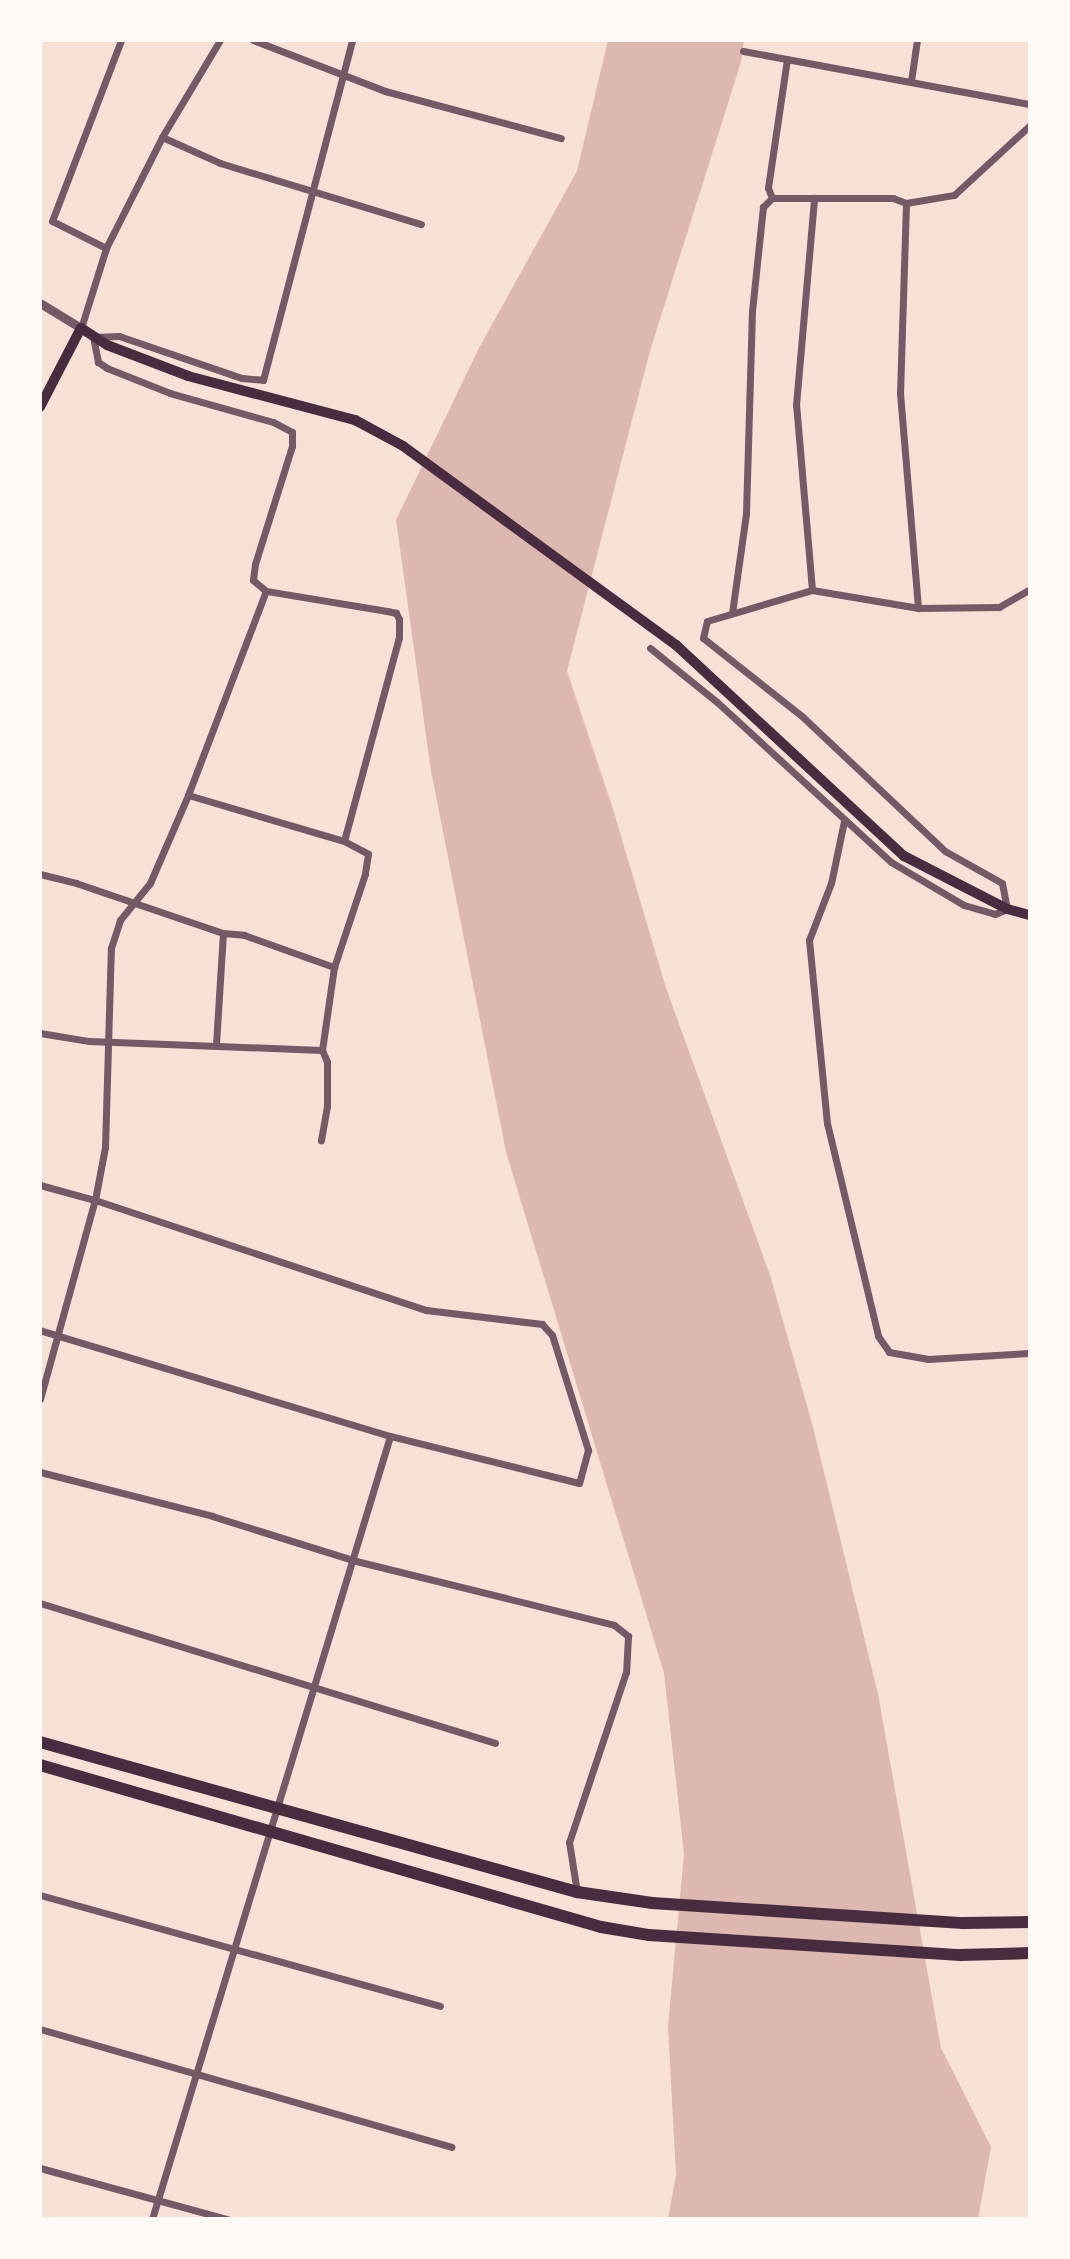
<!DOCTYPE html>
<style>
body{margin:0}
#map{position:relative;width:1070px;height:2259px;overflow:hidden;background:#f7e1d7;font-family:Cabin,sans-serif}
div>[style]{position:absolute}
.water>*{inset:0;background:#dcb8b0}
.minor>*{height:7px;margin:-3.5px;padding:0 3.5px;transform-origin:3.5px;border-radius:3.5px;background:#755966}
.tertiary>*{height:9px;margin:-4.5px;padding:0 4.5px;transform-origin:4.5px;border-radius:4.5px;background:#755966}
.secondary>*{height:10px;margin:-5px;padding:0 5px;transform-origin:5px;border-radius:5px;background:#4a2c40}
.primary>*{height:12px;margin:-6px;padding:0 6px;transform-origin:6px;border-radius:6px;background:#4a2c40}
span{translate:-50% -50%;white-space:nowrap;text-align:center;line-height:1.15;-webkit-text-stroke:5px #fffaf5;paint-order:stroke}
.frame{position:absolute;inset:0;border:42px solid #fffaf5;pointer-events:none}
</style>
<div id="map">
<div class="water">
<div style="clip-path:polygon(608px 40px,744px 40px,741px 62px,650px 351px,567px 671px,613px 809px,666px 988px,770px 1275px,813px 1427px,878px 1694px,941px 2048px,991px 2147px,978px 2219px,668px 2219px,676px 2175px,668px 2026px,684px 1854px,664px 1673px,506px 1152px,431px 771px,396px 520px,479px 348px,577px 171px)"></div>
</div>
<div class="minor">
<div style="left:253px;top:40px;width:142px;rotate:21.1deg"></div>
<div style="left:385px;top:91px;width:182px;rotate:15deg"></div>
<div style="left:743px;top:51px;width:292px;rotate:10.5deg"></div>
<div style="left:787px;top:59px;width:130px;rotate:98.4deg"></div>
<div style="left:768px;top:188px;width:11px;rotate:68deg"></div>
<div style="left:772px;top:198px;width:121px"></div>
<div style="left:893px;top:198px;width:14px;rotate:21deg"></div>
<div style="left:906px;top:203px;width:49px;rotate:-9.5deg"></div>
<div style="left:954px;top:195px;width:103px;rotate:-42.6deg"></div>
<div style="left:911px;top:81px;width:41px;rotate:-81.7deg"></div>
<div style="left:162px;top:137px;width:64px;rotate:24.1deg"></div>
<div style="left:220px;top:163px;width:210px;rotate:16.9deg"></div>
<div style="left:906px;top:203px;width:190px;rotate:91.8deg"></div>
<div style="left:900px;top:393px;width:216px;rotate:85.2deg"></div>
<div style="left:106px;top:248px;width:60px;rotate:-153.4deg"></div>
<div style="left:52px;top:221px;width:194px;rotate:-69.1deg"></div>
<div style="left:81px;top:328px;width:84px;rotate:-72.6deg"></div>
<div style="left:106px;top:248px;width:124px;rotate:-63.2deg"></div>
<div style="left:162px;top:137px;width:113px;rotate:-59.1deg"></div>
<div style="left:812px;top:590px;width:186px;rotate:-94.9deg"></div>
<div style="left:796px;top:405px;width:208px;rotate:-85deg"></div>
<div style="left:732px;top:613px;width:101px;rotate:-82deg"></div>
<div style="left:746px;top:513px;width:202px;rotate:-88.3deg"></div>
<div style="left:752px;top:311px;width:105px;rotate:-84deg"></div>
<div style="left:763px;top:207px;width:13px;rotate:-45deg"></div>
<div style="left:650px;top:648px;width:86px;rotate:38.9deg"></div>
<div style="left:717px;top:702px;width:236px;rotate:42.6deg"></div>
<div style="left:891px;top:862px;width:85px;rotate:30.5deg"></div>
<div style="left:964px;top:905px;width:32px;rotate:16deg"></div>
<div style="left:995px;top:914px;width:13px;rotate:-23deg"></div>
<div style="left:1007px;top:909px;width:26px;rotate:-101deg"></div>
<div style="left:1002px;top:883px;width:65px;rotate:-150.7deg"></div>
<div style="left:945px;top:851px;width:195px;rotate:-136.7deg"></div>
<div style="left:803px;top:717px;width:127px;rotate:-141.7deg"></div>
<div style="left:703px;top:638px;width:17px;rotate:-77deg"></div>
<div style="left:707px;top:621px;width:109px;rotate:-16.4deg"></div>
<div style="left:812px;top:590px;width:108px;rotate:9.6deg"></div>
<div style="left:918px;top:608px;width:81px;rotate:-0.7deg"></div>
<div style="left:999px;top:607px;width:36px;rotate:-30deg"></div>
<div style="left:188px;top:795px;width:163px;rotate:16.4deg"></div>
<div style="left:344px;top:841px;width:27px;rotate:28deg"></div>
<div style="left:368px;top:854px;width:20px;rotate:99deg"></div>
<div style="left:365px;top:874px;width:98px;rotate:108.4deg"></div>
<div style="left:334px;top:967px;width:84px;rotate:98.2deg"></div>
<div style="left:322px;top:1050px;width:13px;rotate:67deg"></div>
<div style="left:327px;top:1062px;width:44px;rotate:90deg"></div>
<div style="left:327px;top:1106px;width:35px;rotate:100deg"></div>
<div style="left:844px;top:821px;width:63px;rotate:101.8deg"></div>
<div style="left:831px;top:883px;width:61px;rotate:111.1deg"></div>
<div style="left:809px;top:940px;width:184px;rotate:84.4deg"></div>
<div style="left:827px;top:1123px;width:219px;rotate:76.5deg"></div>
<div style="left:878px;top:1336px;width:19px;rotate:55deg"></div>
<div style="left:889px;top:1352px;width:40px;rotate:10deg"></div>
<div style="left:928px;top:1359px;width:102px;rotate:-3.4deg"></div>
<div style="left:344px;top:841px;width:211px;rotate:-74.9deg"></div>
<div style="left:399px;top:637px;width:18px;rotate:-90deg"></div>
<div style="left:399px;top:619px;width:7px;rotate:-117deg"></div>
<div style="left:396px;top:613px;width:9px;rotate:-167deg"></div>
<div style="left:387px;top:611px;width:123px;rotate:-170.6deg"></div>
<div style="left:266px;top:591px;width:17px;rotate:-140deg"></div>
<div style="left:253px;top:580px;width:16px;rotate:-83deg"></div>
<div style="left:255px;top:564px;width:124px;rotate:-72.6deg"></div>
<div style="left:292px;top:446px;width:14px;rotate:-90deg"></div>
<div style="left:292px;top:432px;width:21px;rotate:-152deg"></div>
<div style="left:273px;top:422px;width:107px;rotate:-164.3deg"></div>
<div style="left:170px;top:393px;width:68px;rotate:-158.4deg"></div>
<div style="left:107px;top:368px;width:11px;rotate:-146deg"></div>
<div style="left:98px;top:362px;width:25px;rotate:-101deg"></div>
<div style="left:93px;top:337px;width:26px;rotate:-2deg"></div>
<div style="left:119px;top:336px;width:130px;rotate:18.9deg"></div>
<div style="left:242px;top:378px;width:21px;rotate:5deg"></div>
<div style="left:263px;top:380px;width:351px;rotate:-75.3deg"></div>
<div style="left:40px;top:874px;width:37px;rotate:14deg"></div>
<div style="left:76px;top:883px;width:155px;rotate:18.8deg"></div>
<div style="left:223px;top:933px;width:21px;rotate:5deg"></div>
<div style="left:244px;top:935px;width:96px;rotate:19.6deg"></div>
<div style="left:40px;top:1033px;width:50px;rotate:9.3deg"></div>
<div style="left:89px;top:1041px;width:233px;rotate:2.2deg"></div>
<div style="left:216px;top:1044px;width:111px;rotate:-86.4deg"></div>
<div style="left:40px;top:1185px;width:57px;rotate:15.3deg"></div>
<div style="left:95px;top:1200px;width:349px;rotate:18.4deg"></div>
<div style="left:426px;top:1310px;width:117px;rotate:6.9deg"></div>
<div style="left:542px;top:1324px;width:15px;rotate:48deg"></div>
<div style="left:552px;top:1335px;width:121px;rotate:72.6deg"></div>
<div style="left:588px;top:1450px;width:34px;rotate:105deg"></div>
<div style="left:579px;top:1483px;width:195px;rotate:-166deg"></div>
<div style="left:390px;top:1436px;width:366px;rotate:-163.2deg"></div>
<div style="left:40px;top:1399px;width:206px;rotate:-74.6deg"></div>
<div style="left:95px;top:1200px;width:54px;rotate:-79.3deg"></div>
<div style="left:105px;top:1147px;width:199px;rotate:-88.3deg"></div>
<div style="left:111px;top:948px;width:29px;rotate:-72deg"></div>
<div style="left:120px;top:920px;width:48px;rotate:-51deg"></div>
<div style="left:150px;top:883px;width:96px;rotate:-66.6deg"></div>
<div style="left:188px;top:795px;width:218px;rotate:-69.1deg"></div>
<div style="left:40px;top:1472px;width:178px;rotate:14.3deg"></div>
<div style="left:212px;top:1516px;width:147px;rotate:17.4deg"></div>
<div style="left:352px;top:1560px;width:270px;rotate:13.9deg"></div>
<div style="left:614px;top:1625px;width:18px;rotate:38deg"></div>
<div style="left:628px;top:1636px;width:36px;rotate:93deg"></div>
<div style="left:626px;top:1672px;width:179px;rotate:108.5deg"></div>
<div style="left:569px;top:1842px;width:51px;rotate:80.9deg"></div>
<div style="left:40px;top:1603px;width:476px;rotate:17.1deg"></div>
<div style="left:40px;top:1895px;width:415px;rotate:15.5deg"></div>
<div style="left:40px;top:2029px;width:428px;rotate:16deg"></div>
<div style="left:40px;top:2168px;width:194px;rotate:15.3deg"></div>
<div style="left:152px;top:2219px;width:818px;rotate:-73.09deg"></div>
</div>
<div class="tertiary">
<div style="left:40px;top:303px;width:48px;rotate:31.4deg"></div>
</div>
<div class="secondary">
<div style="left:40px;top:407px;width:89px;rotate:-62.6deg"></div>
<div style="left:81px;top:328px;width:31px;rotate:33deg"></div>
<div style="left:107px;top:345px;width:87px;rotate:20.9deg"></div>
<div style="left:188px;top:376px;width:173px;rotate:14.8deg"></div>
<div style="left:355px;top:420px;width:55px;rotate:28.4deg"></div>
<div style="left:403px;top:446px;width:338px;rotate:36.1deg"></div>
<div style="left:676px;top:645px;width:311px;rotate:42.8deg"></div>
<div style="left:904px;top:856px;width:116px;rotate:27.2deg"></div>
<div style="left:1007px;top:909px;width:24px;rotate:15deg"></div>
</div>
<div class="primary">
<div style="left:40px;top:1742px;width:558px;rotate:15.61deg"></div>
<div style="left:577px;top:1892px;width:76px;rotate:8.3deg"></div>
<div style="left:652px;top:1903px;width:312px;rotate:3.7deg"></div>
<div style="left:963px;top:1923px;width:67px;rotate:-0.9deg"></div>
<div style="left:40px;top:1765px;width:584px;rotate:16.11deg"></div>
<div style="left:601px;top:1927px;width:49px;rotate:9.5deg"></div>
<div style="left:649px;top:1935px;width:312px;rotate:3.7deg"></div>
<div style="left:960px;top:1955px;width:70px;rotate:-1.6deg"></div>
</div>
<div class="frame"></div>
</div>
